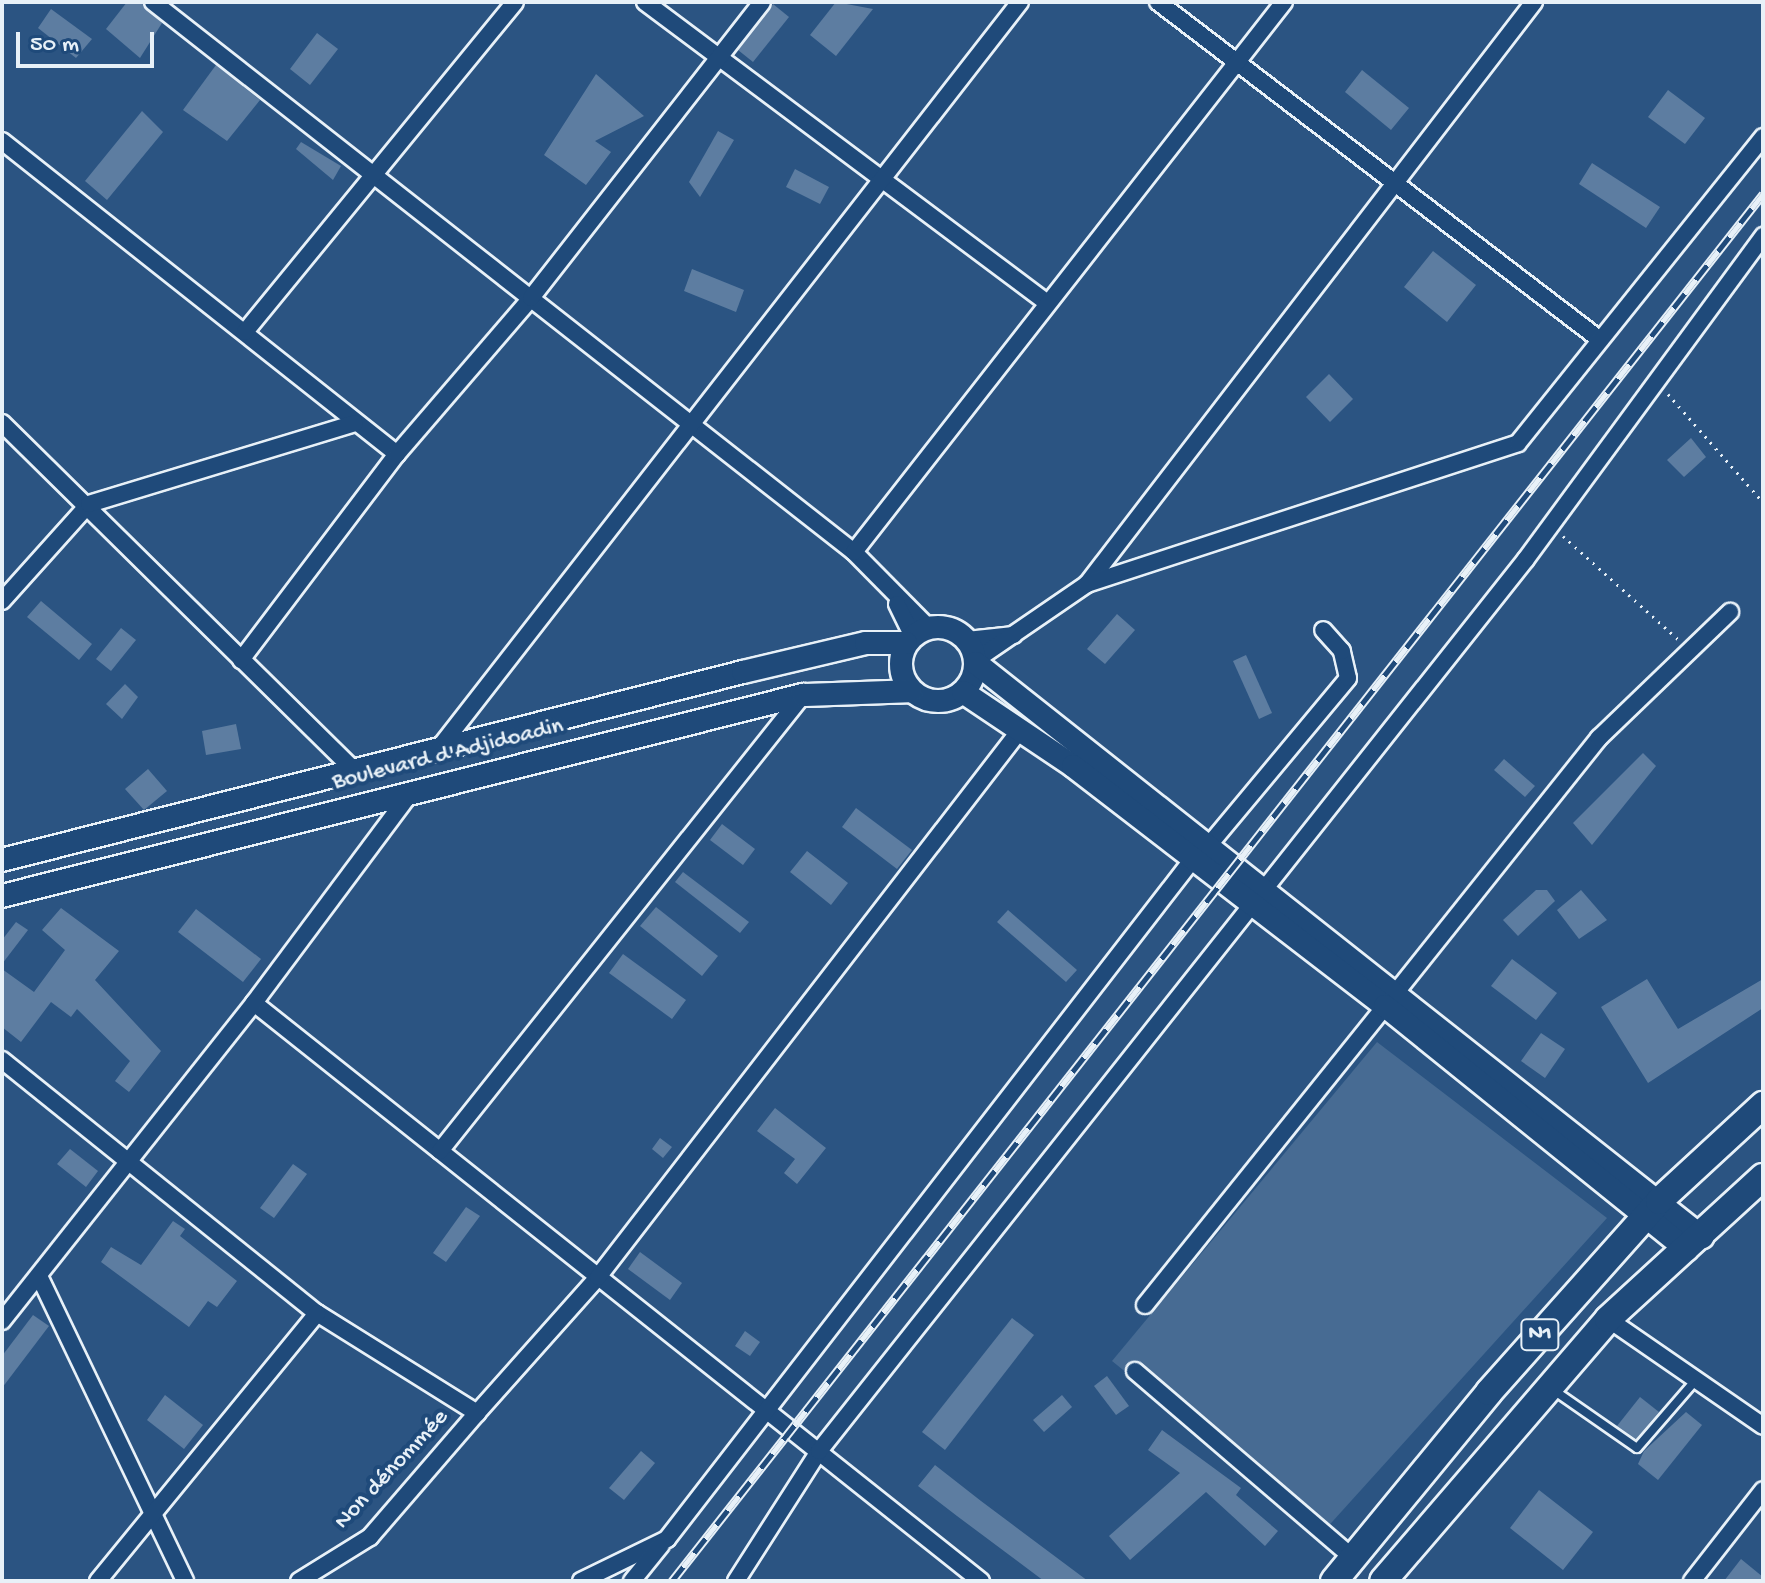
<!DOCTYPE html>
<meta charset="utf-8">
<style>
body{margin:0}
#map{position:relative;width:1765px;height:1583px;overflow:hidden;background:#2b5482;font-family:"Gochi Hand",sans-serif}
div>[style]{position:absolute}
.green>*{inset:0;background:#476b93}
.building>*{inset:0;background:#5d7da1}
.path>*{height:3px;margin-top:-1.5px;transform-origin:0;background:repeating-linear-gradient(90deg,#e8f1f8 0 2px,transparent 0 8px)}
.roads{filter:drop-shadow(2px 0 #e8f1f8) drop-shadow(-2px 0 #e8f1f8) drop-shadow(0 2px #e8f1f8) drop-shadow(0 -2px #e8f1f8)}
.service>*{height:8px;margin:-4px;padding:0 4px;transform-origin:4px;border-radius:4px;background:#1f4a7a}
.minor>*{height:16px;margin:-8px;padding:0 8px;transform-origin:8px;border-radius:8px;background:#1f4a7a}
.secondary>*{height:22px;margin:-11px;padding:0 11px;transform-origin:11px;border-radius:11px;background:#1f4a7a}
.secondary>.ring{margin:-11px;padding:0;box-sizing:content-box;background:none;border:22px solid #1f4a7a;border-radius:50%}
.trunk>*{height:26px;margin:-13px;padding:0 13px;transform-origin:13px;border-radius:13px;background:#1f4a7a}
.rail>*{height:9px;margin-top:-4.5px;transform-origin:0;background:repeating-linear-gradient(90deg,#1f4a7a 0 18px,#e8f1f8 0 36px);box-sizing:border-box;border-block:2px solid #e8f1f8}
span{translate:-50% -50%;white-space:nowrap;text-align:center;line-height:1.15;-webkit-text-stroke:8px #1f4a7a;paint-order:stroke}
.shield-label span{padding:2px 6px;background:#1f4a7a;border:2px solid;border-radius:6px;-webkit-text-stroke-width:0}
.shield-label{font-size:22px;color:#e8f1f8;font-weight:700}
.street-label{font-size:24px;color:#e8f1f8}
.frame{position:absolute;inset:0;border:4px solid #e8f1f8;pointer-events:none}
.scale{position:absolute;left:16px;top:32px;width:138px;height:36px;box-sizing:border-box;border:4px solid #e8f1f8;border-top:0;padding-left:10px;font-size:24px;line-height:28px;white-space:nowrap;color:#e8f1f8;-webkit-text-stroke:6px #1f4a7a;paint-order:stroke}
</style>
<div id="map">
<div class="green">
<div style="clip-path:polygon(1377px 1042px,1607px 1218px,1323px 1532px,1112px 1361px)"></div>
</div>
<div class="building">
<div style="clip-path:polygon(127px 2px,142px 2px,162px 23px,140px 58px,106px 29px)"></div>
<div style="clip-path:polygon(836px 2px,873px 9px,836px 56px,810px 35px)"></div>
<div style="clip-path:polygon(773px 4px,789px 17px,753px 62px,738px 50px)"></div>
<div style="clip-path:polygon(51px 9px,92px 39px,76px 58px,38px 28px)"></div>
<div style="clip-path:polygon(317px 33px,338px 49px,310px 85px,290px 69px)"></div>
<div style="clip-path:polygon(216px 65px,260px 100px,227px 141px,183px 110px)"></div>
<div style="clip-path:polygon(1362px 70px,1409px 108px,1391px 130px,1345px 92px)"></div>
<div style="clip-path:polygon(596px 74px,644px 116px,595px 141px,611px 152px,586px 185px,544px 155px)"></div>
<div style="clip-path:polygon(1668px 90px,1705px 118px,1685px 144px,1648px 117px)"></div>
<div style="clip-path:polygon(142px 111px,163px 132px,107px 200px,85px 181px)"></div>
<div style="clip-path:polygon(718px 131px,734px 140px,700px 197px,689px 182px)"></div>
<div style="clip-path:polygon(301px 142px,341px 166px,333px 180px,296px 149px)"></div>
<div style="clip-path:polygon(1592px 163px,1660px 207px,1646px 228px,1579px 184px)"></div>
<div style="clip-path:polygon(795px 169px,829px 187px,820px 204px,786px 187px)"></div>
<div style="clip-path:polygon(1433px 251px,1476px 285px,1447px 322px,1404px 287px)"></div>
<div style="clip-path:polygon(692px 269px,744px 290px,736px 312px,684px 291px)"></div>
<div style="clip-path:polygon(1329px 374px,1353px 399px,1330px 422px,1306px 397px)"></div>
<div style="clip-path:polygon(1691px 438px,1706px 457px,1684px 477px,1667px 460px)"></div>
<div style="clip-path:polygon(41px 601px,92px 644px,79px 660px,27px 617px)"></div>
<div style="clip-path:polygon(1117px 614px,1135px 630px,1105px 664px,1087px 649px)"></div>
<div style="clip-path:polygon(121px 628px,136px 640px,111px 671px,96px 659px)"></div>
<div style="clip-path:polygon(1246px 655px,1272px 713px,1259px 719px,1233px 661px)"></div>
<div style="clip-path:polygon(125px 684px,138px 697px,122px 719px,106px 704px)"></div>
<div style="clip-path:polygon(236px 724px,241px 749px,206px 755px,202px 731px)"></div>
<div style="clip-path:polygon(1643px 753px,1656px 766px,1592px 845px,1573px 823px)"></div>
<div style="clip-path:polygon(1504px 759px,1535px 786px,1525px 797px,1494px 770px)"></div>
<div style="clip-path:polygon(148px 769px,167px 791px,144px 810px,125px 789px)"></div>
<div style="clip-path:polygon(856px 808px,912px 850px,897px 869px,842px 827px)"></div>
<div style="clip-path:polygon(722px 824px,755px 849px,743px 865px,710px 840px)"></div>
<div style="clip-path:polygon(807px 851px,848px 883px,831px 905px,790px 872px)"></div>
<div style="clip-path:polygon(683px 872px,749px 922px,740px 933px,675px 882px)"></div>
<div style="clip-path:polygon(1536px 890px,1547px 890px,1555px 901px,1518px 936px,1503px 920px)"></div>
<div style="clip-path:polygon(1581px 890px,1607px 920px,1579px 939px,1557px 910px)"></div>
<div style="clip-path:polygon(656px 907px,718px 956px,702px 976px,640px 926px)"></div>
<div style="clip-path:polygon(61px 908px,119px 951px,95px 980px,161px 1051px,129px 1092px,115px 1081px,130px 1061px,77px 1009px,71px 1017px,51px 1002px,21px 1042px,2px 1027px,2px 969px,34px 992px,65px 950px,42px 930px)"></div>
<div style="clip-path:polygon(196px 909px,261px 959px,243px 982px,178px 932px)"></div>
<div style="clip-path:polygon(1008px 910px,1077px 970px,1066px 982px,997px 922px)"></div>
<div style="clip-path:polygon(16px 922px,28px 930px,2px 964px,2px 940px)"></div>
<div style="clip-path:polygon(623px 954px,686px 1000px,672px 1019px,609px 973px)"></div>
<div style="clip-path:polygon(1512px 959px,1557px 993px,1536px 1020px,1491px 986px)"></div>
<div style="clip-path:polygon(1647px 979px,1678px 1029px,1763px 979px,1763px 1008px,1648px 1083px,1601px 1007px)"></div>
<div style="clip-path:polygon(1541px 1033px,1565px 1049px,1545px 1078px,1521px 1061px)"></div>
<div style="clip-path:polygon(775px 1108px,826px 1148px,797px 1184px,784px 1173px,795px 1159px,757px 1131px)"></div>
<div style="clip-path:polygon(660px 1138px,672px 1147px,663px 1158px,652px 1149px)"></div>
<div style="clip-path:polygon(70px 1149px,98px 1171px,86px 1187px,57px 1164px)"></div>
<div style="clip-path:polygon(293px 1164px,307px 1174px,274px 1218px,260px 1208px)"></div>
<div style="clip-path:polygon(466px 1207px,480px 1216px,446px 1262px,433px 1253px)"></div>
<div style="clip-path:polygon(173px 1221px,185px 1229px,180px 1236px,237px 1281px,217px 1307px,208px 1301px,189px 1327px,101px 1262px,111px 1247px,141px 1265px)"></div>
<div style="clip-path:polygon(640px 1252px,682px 1283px,670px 1300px,628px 1269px)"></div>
<div style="clip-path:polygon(33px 1315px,49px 1326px,2px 1388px,2px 1356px)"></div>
<div style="clip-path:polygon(1012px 1318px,1034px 1335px,945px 1450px,922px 1432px)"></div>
<div style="clip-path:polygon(745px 1331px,760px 1342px,750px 1356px,735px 1346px)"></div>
<div style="clip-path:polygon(1107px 1376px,1129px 1406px,1116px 1415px,1094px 1386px)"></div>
<div style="clip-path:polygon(165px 1395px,203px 1425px,184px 1449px,147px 1420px)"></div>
<div style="clip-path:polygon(1062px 1395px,1072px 1407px,1044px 1432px,1033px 1420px)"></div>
<div style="clip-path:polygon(1640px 1397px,1659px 1412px,1636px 1439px,1617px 1426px)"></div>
<div style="clip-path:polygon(1686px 1412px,1702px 1425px,1658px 1480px,1638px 1464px,1644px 1451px)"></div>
<div style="clip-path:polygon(1162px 1430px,1241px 1488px,1236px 1495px,1278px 1531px,1265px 1546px,1206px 1492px,1130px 1560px,1109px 1536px,1180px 1473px,1148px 1450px)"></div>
<div style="clip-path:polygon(641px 1451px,655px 1463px,624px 1500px,609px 1488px)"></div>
<div style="clip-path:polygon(935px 1465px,981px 1501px,1088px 1581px,1044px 1581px,957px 1516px,918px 1486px)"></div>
<div style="clip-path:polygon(1539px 1490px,1593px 1532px,1563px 1570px,1510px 1528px)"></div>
<div style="clip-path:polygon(1741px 1559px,1763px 1577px,1763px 1581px,1724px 1581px)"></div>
</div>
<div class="path">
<div style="left:1668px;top:394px;width:144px;rotate:48.7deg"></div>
<div style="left:1563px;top:536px;width:156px;rotate:41.9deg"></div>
</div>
<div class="roads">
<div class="service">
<div style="left:1552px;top:1389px;width:103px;rotate:34.8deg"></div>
<div style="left:1637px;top:1448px;width:90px;rotate:-49.1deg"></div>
</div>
<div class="minor">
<div style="left:153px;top:2px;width:891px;rotate:38.12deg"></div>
<div style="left:854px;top:552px;width:105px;rotate:45.4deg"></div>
<div style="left:645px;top:2px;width:501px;rotate:36.8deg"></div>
<div style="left:1158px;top:2px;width:555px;rotate:37.39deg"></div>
<div style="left:2px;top:141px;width:504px;rotate:38.39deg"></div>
<div style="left:245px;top:332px;width:426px;rotate:-50.7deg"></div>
<div style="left:2px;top:423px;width:490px;rotate:44.6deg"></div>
<div style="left:854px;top:552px;width:698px;rotate:-51.98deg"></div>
<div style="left:1087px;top:584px;width:734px;rotate:-52.47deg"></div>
<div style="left:2px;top:601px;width:130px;rotate:-48.1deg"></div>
<div style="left:89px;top:504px;width:278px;rotate:-16.9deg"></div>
<div style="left:897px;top:604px;width:34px;rotate:64deg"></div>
<div style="left:967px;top:640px;width:47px;rotate:-6.1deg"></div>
<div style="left:241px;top:660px;width:258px;rotate:-52.9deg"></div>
<div style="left:397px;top:454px;width:206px;rotate:-49.3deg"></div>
<div style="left:531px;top:298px;width:375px;rotate:-52deg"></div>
<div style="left:976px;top:660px;width:135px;rotate:-34.4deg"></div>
<div style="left:1087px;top:584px;width:453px;rotate:-18.1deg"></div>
<div style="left:1518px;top:443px;width:392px;rotate:-51.3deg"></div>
<div style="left:440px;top:747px;width:944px;rotate:-52.1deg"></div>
<div style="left:412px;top:791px;width:264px;rotate:126.7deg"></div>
<div style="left:254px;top:1003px;width:929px;rotate:38.49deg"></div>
<div style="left:1209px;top:845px;width:217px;rotate:-50.2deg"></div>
<div style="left:1348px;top:678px;width:28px;rotate:-103deg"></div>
<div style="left:1342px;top:651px;width:28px;rotate:-132deg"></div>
<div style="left:1397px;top:991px;width:324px;rotate:-51.4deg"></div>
<div style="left:1599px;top:738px;width:182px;rotate:-43.9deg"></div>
<div style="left:2px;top:1060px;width:404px;rotate:38.8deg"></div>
<div style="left:317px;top:1313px;width:189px;rotate:32deg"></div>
<div style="left:477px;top:1413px;width:182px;rotate:-48.3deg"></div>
<div style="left:598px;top:1277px;width:692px;rotate:-52.34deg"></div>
<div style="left:440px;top:1151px;width:583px;rotate:-51.48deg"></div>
<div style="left:39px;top:1276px;width:338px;rotate:64.4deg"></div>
<div style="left:1145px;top:1305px;width:383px;rotate:-51.2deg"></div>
<div style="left:1608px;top:1319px;width:188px;rotate:34.6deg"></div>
<div style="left:2px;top:1321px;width:406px;rotate:-51.6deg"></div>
<div style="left:1135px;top:1371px;width:286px;rotate:40.6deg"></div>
<div style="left:98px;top:1581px;width:346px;rotate:-50.7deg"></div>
<div style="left:299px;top:1581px;width:84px;rotate:-31.8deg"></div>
<div style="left:370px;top:1537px;width:164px;rotate:-49.2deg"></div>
<div style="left:581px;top:1581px;width:96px;rotate:-26deg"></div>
<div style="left:667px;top:1539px;width:860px;rotate:-52.28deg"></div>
<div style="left:632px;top:1581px;width:46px;rotate:-51.1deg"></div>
<div style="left:736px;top:1581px;width:154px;rotate:-57.4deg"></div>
<div style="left:819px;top:1451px;width:1138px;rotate:-51.6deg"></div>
<div style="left:1526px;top:559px;width:401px;rotate:-53.7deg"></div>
<div style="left:1692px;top:1581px;width:115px;rotate:-52deg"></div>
</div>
<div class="secondary">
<div class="ring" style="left:901px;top:627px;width:52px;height:52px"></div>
<div style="left:976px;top:663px;width:926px;rotate:38.33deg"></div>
<div style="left:963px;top:692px;width:133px;rotate:33.9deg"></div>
<div style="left:1073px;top:766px;width:394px;rotate:37.6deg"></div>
<div style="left:1385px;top:1006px;width:388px;rotate:38.9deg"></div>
<div style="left:2px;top:860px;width:764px;rotate:-14.24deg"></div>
<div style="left:743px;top:672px;width:126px;rotate:-13.3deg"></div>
<div style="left:866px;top:643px;width:40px"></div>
<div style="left:2px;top:896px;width:826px;rotate:-14.09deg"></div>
<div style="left:803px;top:695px;width:108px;rotate:-2.1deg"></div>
</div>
<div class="trunk">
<div style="left:1334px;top:1581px;width:244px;rotate:-50.6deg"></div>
<div style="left:1489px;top:1392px;width:256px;rotate:-48.3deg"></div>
<div style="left:1659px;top:1201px;width:142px;rotate:-42.7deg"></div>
<div style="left:1383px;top:1581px;width:345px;rotate:-49.3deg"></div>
<div style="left:1608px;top:1319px;width:210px;rotate:-42.5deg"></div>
</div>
</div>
<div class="rail">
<div style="left:672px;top:1581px;width:1765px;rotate:-51.81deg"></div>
</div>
<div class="shield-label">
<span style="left:1540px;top:1335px">N1</span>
</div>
<div class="street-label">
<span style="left:448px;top:755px;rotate:-14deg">Boulevard d'Adjidoadin</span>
<span style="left:392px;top:1470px;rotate:-47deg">Non dénommée</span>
</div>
<div class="frame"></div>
<div class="scale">50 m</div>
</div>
